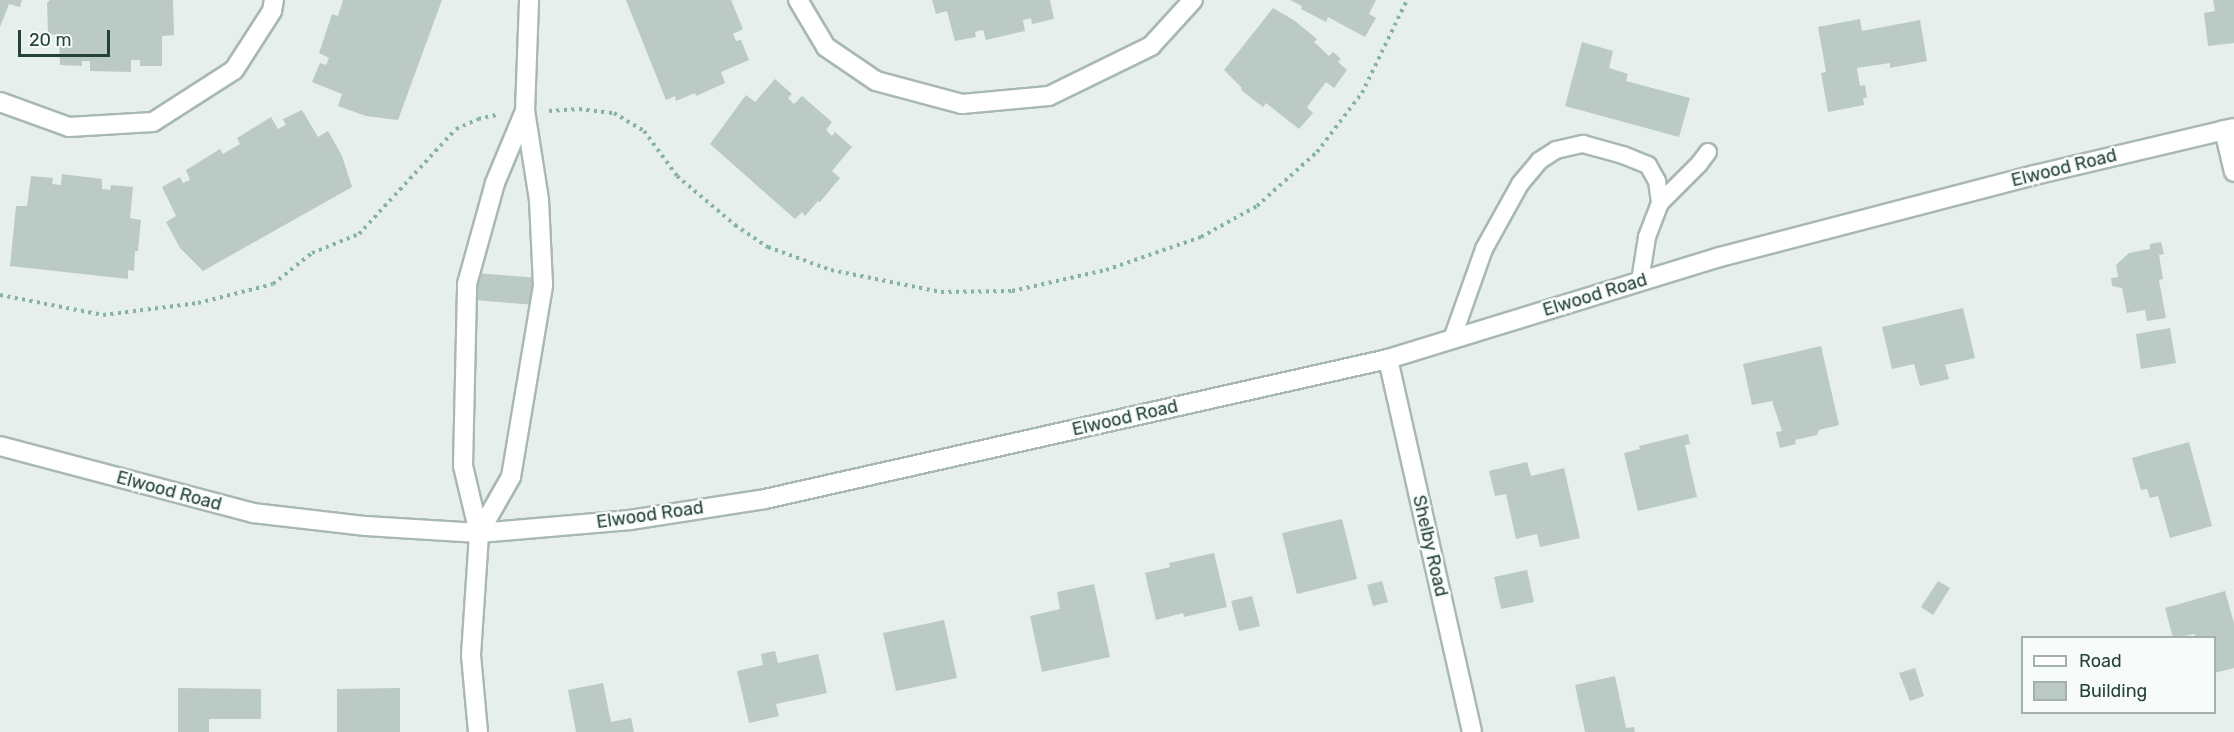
<!DOCTYPE html>
<style>
body{margin:0}
#map{position:relative;width:2234px;height:732px;overflow:hidden;background:#e6efeb;font-family:Rubik,sans-serif}
div>[style]{position:absolute}
.building>*{inset:0;background:#bbcac4}
.path>*{height:4px;margin-top:-2px;transform-origin:0;background:repeating-linear-gradient(90deg,#86b3a5 0 3px,transparent 0 7.5px)}
.roads{filter:drop-shadow(2px 0 #a8b8b2) drop-shadow(-2px 0 #a8b8b2) drop-shadow(0 2px #a8b8b2) drop-shadow(0 -2px #a8b8b2)}
.lane>*{height:16px;margin:-8px;padding:0 8px;transform-origin:8px;border-radius:8px;background:#fff}
.street>*{height:18px;margin:-9px;padding:0 9px;transform-origin:9px;border-radius:9px;background:#fff}
.secondary>*{height:18px;margin:-9px;padding:0 9px;transform-origin:9px;border-radius:9px;background:#fff}
span{translate:-50% -50%;white-space:nowrap;text-align:center;line-height:1.15;-webkit-text-stroke:5px #f7fbf9;paint-order:stroke}
.street-label{font-size:18px;color:#24423a}
.legend{position:absolute;left:2021px;top:636px;width:195px;height:78px;box-sizing:border-box;background:#f7fbf9;border:2px solid #a3b1ad;margin:0;padding:8px 10px;list-style:none;font-size:18px;color:#24423a}
.legend li{display:flex;align-items:center;gap:12px;height:30px}
.legend b{width:30px;border:2px solid #a3b1ad}
.scale{position:absolute;left:18px;top:30px;width:92px;height:27px;box-sizing:border-box;border:3px solid #24423a;border-top:0;padding-left:8px;font-size:18px;line-height:21px;white-space:nowrap;color:#24423a;-webkit-text-stroke:4px #f7fbf9;paint-order:stroke}
</style>
<div id="map">
<div class="building">
<div style="clip-path:polygon(0 0,22px 0,20px 7px,9px 4px,0 27px)"></div>
<div style="clip-path:polygon(50px 0,173px 0,174px 35px,162px 36px,162px 66px,140px 66px,140px 60px,131px 60px,131px 72px,90px 71px,90px 61px,82px 61px,82px 66px,60px 65px,59px 35px,48px 34px,47px 3px)"></div>
<div style="clip-path:polygon(343px 0,442px 0,398px 120px,366px 116px,338px 106px,342px 94px,312px 82px,320px 63px,326px 65px,329px 58px,319px 53px,332px 14px,338px 16px)"></div>
<div style="clip-path:polygon(626px 0,731px 0,743px 29px,733px 34px,736px 41px,741px 40px,749px 60px,721px 72px,725px 83px,696px 96px,695px 93px,676px 101px,675px 96px,666px 100px)"></div>
<div style="clip-path:polygon(932px 0,1050px 0,1054px 19px,1032px 24px,1031px 18px,1023px 20px,1025px 31px,986px 40px,983px 30px,975px 32px,976px 37px,955px 41px,947px 11px,936px 14px)"></div>
<div style="clip-path:polygon(1290px 0,1376px 0,1369px 14px,1376px 18px,1365px 37px,1328px 17px,1326px 22px,1301px 9px,1302px 6px)"></div>
<div style="clip-path:polygon(2213px 0,2234px 0,2234px 43px,2208px 46px,2204px 13px,2215px 11px)"></div>
<div style="clip-path:polygon(1273px 8px,1295px 21px,1317px 39px,1314px 42px,1329px 56px,1333px 52px,1341px 59px,1338px 62px,1347px 70px,1334px 88px,1326px 82px,1307px 107px,1313px 113px,1299px 129px,1266px 103px,1263px 107px,1241px 90px,1242px 88px,1224px 70px)"></div>
<div style="clip-path:polygon(1860px 19px,1862px 31px,1920px 20px,1927px 61px,1890px 68px,1890px 63px,1857px 68px,1860px 86px,1865px 85px,1867px 98px,1863px 98px,1864px 105px,1828px 112px,1821px 73px,1826px 72px,1818px 27px)"></div>
<div style="clip-path:polygon(1582px 42px,1613px 51px,1609px 68px,1628px 74px,1626px 81px,1690px 98px,1679px 137px,1565px 106px)"></div>
<div style="clip-path:polygon(775px 79px,792px 94px,788px 98px,794px 104px,802px 96px,832px 122px,826px 130px,832px 136px,835px 132px,852px 147px,832px 171px,840px 178px,820px 202px,818px 201px,805px 216px,802px 212px,795px 219px,710px 144px,746px 95px,755px 102px)"></div>
<div style="clip-path:polygon(302px 110px,318px 137px,328px 131px,342px 156px,352px 187px,203px 271px,180px 248px,166px 222px,176px 216px,162px 187px,180px 177px,183px 183px,190px 180px,186px 170px,220px 149px,223px 154px,240px 144px,237px 138px,271px 117px,278px 129px,286px 125px,283px 119px)"></div>
<div style="clip-path:polygon(62px 174px,102px 179px,102px 189px,110px 190px,111px 185px,133px 187px,130px 218px,141px 220px,138px 251px,135px 251px,134px 271px,128px 270px,128px 279px,10px 266px,16px 206px,27px 206px,31px 176px,53px 178px,52px 184px,61px 185px)"></div>
<div style="clip-path:polygon(2161px 242px,2164px 254px,2159px 255px,2163px 279px,2159px 280px,2166px 318px,2147px 321px,2145px 310px,2127px 313px,2122px 288px,2112px 286px,2111px 278px,2118px 277px,2116px 265px,2129px 253px,2150px 249px,2150px 244px)"></div>
<div style="clip-path:polygon(476px 273px,537px 278px,535px 305px,474px 300px)"></div>
<div style="clip-path:polygon(1963px 308px,1975px 358px,1945px 365px,1949px 379px,1920px 386px,1914px 364px,1892px 369px,1882px 327px)"></div>
<div style="clip-path:polygon(2170px 328px,2176px 363px,2141px 369px,2136px 334px)"></div>
<div style="clip-path:polygon(1821px 346px,1839px 425px,1819px 430px,1817px 435px,1795px 440px,1796px 444px,1780px 448px,1776px 432px,1782px 431px,1772px 401px,1752px 405px,1743px 364px)"></div>
<div style="clip-path:polygon(1688px 434px,1690px 444px,1685px 445px,1697px 497px,1638px 511px,1624px 453px,1640px 449px,1639px 446px)"></div>
<div style="clip-path:polygon(2189px 442px,2212px 526px,2170px 538px,2158px 496px,2150px 498px,2147px 489px,2141px 490px,2132px 458px)"></div>
<div style="clip-path:polygon(1527px 462px,1531px 476px,1564px 468px,1580px 538px,1540px 547px,1537px 534px,1516px 539px,1506px 494px,1495px 496px,1489px 471px)"></div>
<div style="clip-path:polygon(1342px 519px,1357px 579px,1297px 594px,1282px 533px)"></div>
<div style="clip-path:polygon(1214px 553px,1227px 607px,1184px 617px,1183px 613px,1156px 620px,1145px 573px,1170px 567px,1169px 563px)"></div>
<div style="clip-path:polygon(1527px 570px,1534px 602px,1501px 609px,1494px 577px)"></div>
<div style="clip-path:polygon(1382px 581px,1388px 602px,1373px 606px,1367px 585px)"></div>
<div style="clip-path:polygon(1938px 581px,1950px 588px,1933px 615px,1921px 607px)"></div>
<div style="clip-path:polygon(1094px 584px,1110px 657px,1042px 672px,1030px 616px,1060px 609px,1057px 592px)"></div>
<div style="clip-path:polygon(2225px 591px,2234px 623px,2234px 668px,2214px 673px,2214px 638px,2195px 638px,2195px 634px,2173px 638px,2165px 608px)"></div>
<div style="clip-path:polygon(1252px 596px,1260px 626px,1239px 631px,1231px 601px)"></div>
<div style="clip-path:polygon(944px 620px,957px 678px,896px 691px,883px 633px)"></div>
<div style="clip-path:polygon(775px 651px,778px 663px,818px 654px,827px 693px,776px 704px,779px 716px,749px 723px,737px 671px,763px 665px,761px 654px)"></div>
<div style="clip-path:polygon(1915px 668px,1924px 696px,1910px 701px,1899px 673px)"></div>
<div style="clip-path:polygon(1615px 676px,1626px 728px,1634px 727px,1635px 732px,1585px 732px,1575px 685px)"></div>
<div style="clip-path:polygon(603px 683px,611px 722px,631px 718px,634px 732px,576px 732px,568px 690px)"></div>
<div style="clip-path:polygon(178px 688px,261px 689px,261px 719px,209px 719px,209px 732px,178px 732px)"></div>
<div style="clip-path:polygon(400px 688px,400px 732px,337px 732px,337px 689px)"></div>
</div>
<div class="path">
<div style="left:549px;top:111px;width:30px;rotate:-4deg"></div>
<div style="left:579px;top:109px;width:35px;rotate:7deg"></div>
<div style="left:614px;top:113px;width:35px;rotate:31deg"></div>
<div style="left:644px;top:131px;width:56px;rotate:53.7deg"></div>
<div style="left:677px;top:176px;width:76px;rotate:40.2deg"></div>
<div style="left:735px;top:225px;width:40px;rotate:34deg"></div>
<div style="left:768px;top:247px;width:67px;rotate:20.1deg"></div>
<div style="left:831px;top:270px;width:112px;rotate:11.3deg"></div>
<div style="left:941px;top:292px;width:71px;rotate:-0.8deg"></div>
<div style="left:1012px;top:291px;width:96px;rotate:-12.6deg"></div>
<div style="left:1106px;top:270px;width:101px;rotate:-19.2deg"></div>
<div style="left:1201px;top:237px;width:64px;rotate:-29deg"></div>
<div style="left:1257px;top:206px;width:81px;rotate:-42deg"></div>
<div style="left:1317px;top:152px;width:74px;rotate:-52.7deg"></div>
<div style="left:1362px;top:93px;width:103px;rotate:-64.2deg"></div>
<div style="left:0;top:295px;width:105px;rotate:11deg"></div>
<div style="left:103px;top:315px;width:96px;rotate:-7.2deg"></div>
<div style="left:198px;top:303px;width:77px;rotate:-14.2deg"></div>
<div style="left:273px;top:284px;width:50px;rotate:-38.5deg"></div>
<div style="left:312px;top:253px;width:51px;rotate:-22deg"></div>
<div style="left:359px;top:234px;width:143px;rotate:-47.3deg"></div>
<div style="left:456px;top:129px;width:24px;rotate:-24deg"></div>
<div style="left:478px;top:119px;width:19px;rotate:-12deg"></div>
</div>
<div class="roads">
<div class="lane">
<div style="left:1660px;top:203px;width:55px;rotate:-45deg"></div>
<div style="left:1699px;top:164px;width:15px;rotate:-53deg"></div>
<div style="left:1452px;top:339px;width:96px;rotate:-70.4deg"></div>
<div style="left:1484px;top:249px;width:74px;rotate:-61deg"></div>
<div style="left:1520px;top:184px;width:30px;rotate:-50deg"></div>
<div style="left:1539px;top:161px;width:20px;rotate:-33deg"></div>
<div style="left:1556px;top:150px;width:28px;rotate:-13deg"></div>
<div style="left:1583px;top:144px;width:41px;rotate:15.4deg"></div>
<div style="left:1623px;top:155px;width:27px;rotate:22deg"></div>
<div style="left:1648px;top:165px;width:18px;rotate:61deg"></div>
<div style="left:1657px;top:181px;width:22px;rotate:82deg"></div>
<div style="left:1660px;top:203px;width:36px;rotate:111deg"></div>
<div style="left:1647px;top:237px;width:45px;rotate:99deg"></div>
</div>
<div class="street">
<div style="left:798px;top:0;width:55px;rotate:59.2deg"></div>
<div style="left:826px;top:47px;width:60px;rotate:34.2deg"></div>
<div style="left:876px;top:81px;width:89px;rotate:15deg"></div>
<div style="left:962px;top:104px;width:87px;rotate:-5.3deg"></div>
<div style="left:1049px;top:96px;width:114px;rotate:-26.1deg"></div>
<div style="left:1151px;top:46px;width:62px;rotate:-47.6deg"></div>
<div style="left:0;top:102px;width:73px;rotate:19.9deg"></div>
<div style="left:69px;top:127px;width:84px;rotate:-3.4deg"></div>
<div style="left:153px;top:122px;width:96px;rotate:-32.7deg"></div>
<div style="left:234px;top:70px;width:70px;rotate:-57.2deg"></div>
<div style="left:272px;top:11px;width:11px;rotate:-80deg"></div>
<div style="left:1388px;top:359px;width:382px;rotate:77.3deg"></div>
<div style="left:479px;top:533px;width:64px;rotate:-60.3deg"></div>
<div style="left:511px;top:477px;width:195px;rotate:-80.5deg"></div>
<div style="left:543px;top:285px;width:85px;rotate:-92.7deg"></div>
<div style="left:539px;top:200px;width:90px;rotate:-98.9deg"></div>
<div style="left:525px;top:111px;width:111px;rotate:-87.9deg"></div>
<div style="left:478px;top:732px;width:77px;rotate:-95.2deg"></div>
<div style="left:471px;top:655px;width:122px;rotate:-86.2deg"></div>
<div style="left:479px;top:533px;width:69px;rotate:-103.4deg"></div>
<div style="left:463px;top:466px;width:182px;rotate:-88.7deg"></div>
<div style="left:467px;top:284px;width:105px;rotate:-74.5deg"></div>
<div style="left:495px;top:183px;width:78px;rotate:-67.4deg"></div>
</div>
<div class="secondary">
<div style="left:2224px;top:130px;width:43px;rotate:76.6deg"></div>
<div style="left:0;top:446px;width:262px;rotate:14.8deg"></div>
<div style="left:253px;top:513px;width:114px;rotate:6.6deg"></div>
<div style="left:366px;top:526px;width:113px;rotate:3.5deg"></div>
<div style="left:479px;top:533px;width:152px;rotate:-4.9deg"></div>
<div style="left:630px;top:520px;width:137px;rotate:-8.8deg"></div>
<div style="left:765px;top:499px;width:639px;rotate:-12.67deg"></div>
<div style="left:1388px;top:359px;width:347px;rotate:-17.1deg"></div>
<div style="left:1720px;top:257px;width:325px;rotate:-14.6deg"></div>
<div style="left:2035px;top:175px;width:204px;rotate:-13.3deg"></div>
</div>
</div>
<div class="street-label">
<span style="left:2064px;top:168px;rotate:-14deg">Elwood Road</span>
<span style="left:1595px;top:295px;rotate:-17deg">Elwood Road</span>
<span style="left:1125px;top:418px;rotate:-13deg">Elwood Road</span>
<span style="left:169px;top:491px;rotate:15deg">Elwood Road</span>
<span style="left:650px;top:515px;rotate:-8deg">Elwood Road</span>
<span style="left:1430px;top:546px;rotate:77deg">Shelby Road</span>
</div>
<ul class="legend">
<li><b style="height:8px;background:#fff"></b>Road</li>
<li><b style="height:16px;background:#bbcac4"></b>Building</li>
</ul>
<div class="scale">20 m</div>
</div>
